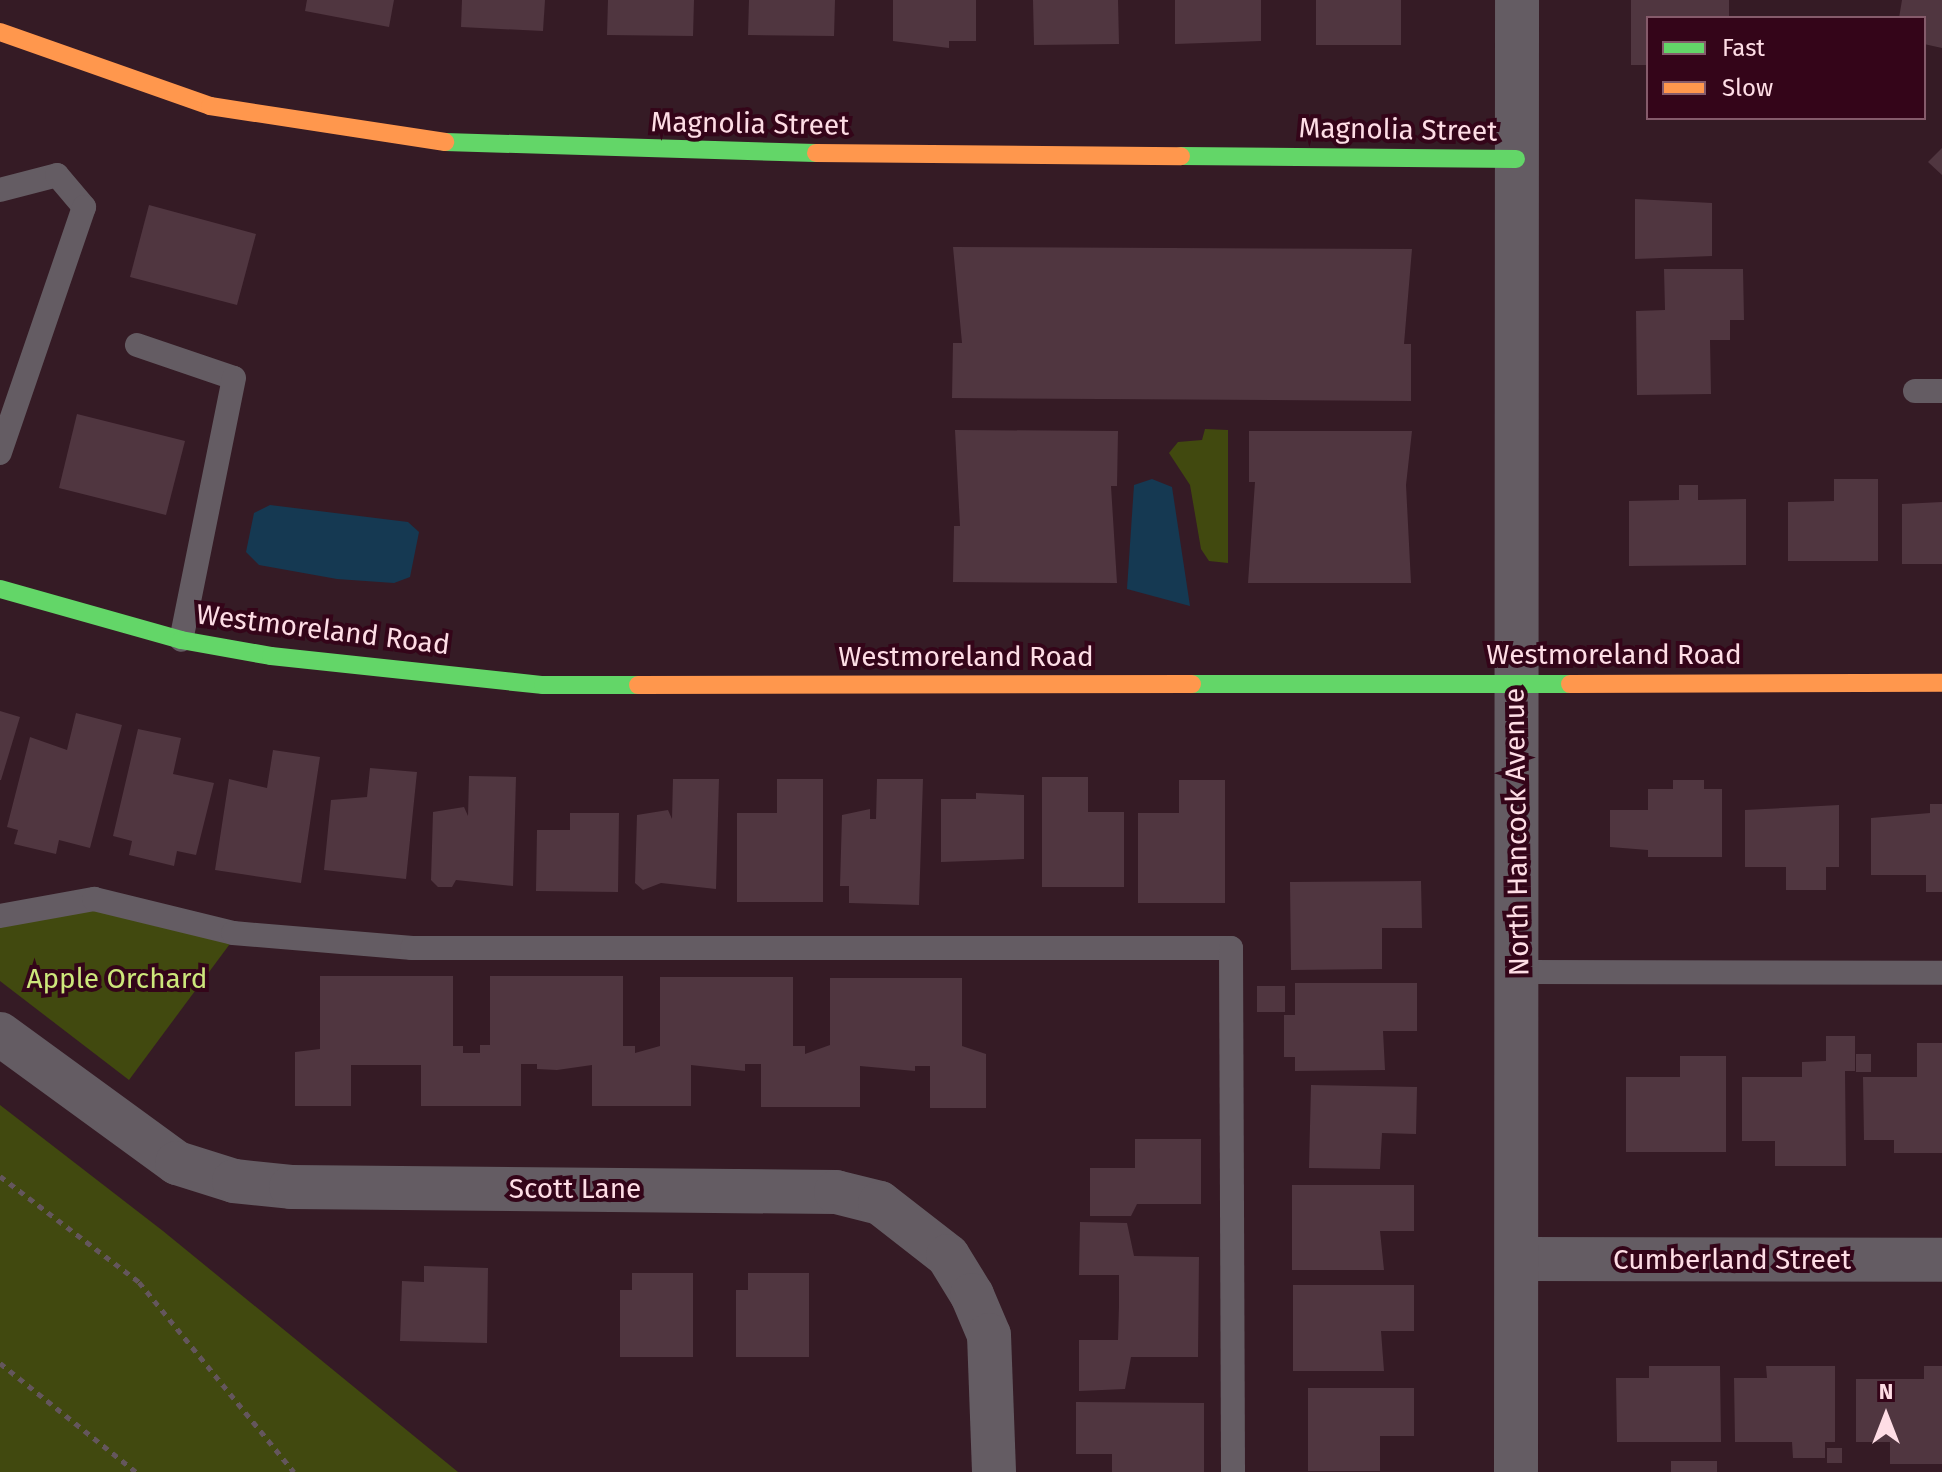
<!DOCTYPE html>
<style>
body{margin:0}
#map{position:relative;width:1942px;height:1472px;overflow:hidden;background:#351b25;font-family:"Fira Sans",sans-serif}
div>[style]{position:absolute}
.green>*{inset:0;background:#41490f}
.water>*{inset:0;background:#153952}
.building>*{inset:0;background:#503640}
.path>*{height:5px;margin-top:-2.5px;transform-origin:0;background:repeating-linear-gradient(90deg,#64565c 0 6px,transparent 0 12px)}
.lane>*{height:24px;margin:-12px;padding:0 12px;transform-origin:12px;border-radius:12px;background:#645c63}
.street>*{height:44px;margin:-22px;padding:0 22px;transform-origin:22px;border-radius:22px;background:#645c63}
.fast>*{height:18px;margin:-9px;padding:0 9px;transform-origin:9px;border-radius:9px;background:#63d668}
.slow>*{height:18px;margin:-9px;padding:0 9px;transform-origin:9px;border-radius:9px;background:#ff974d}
span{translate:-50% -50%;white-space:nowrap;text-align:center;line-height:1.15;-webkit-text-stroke:8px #340519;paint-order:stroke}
.street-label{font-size:28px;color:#fedde5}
.park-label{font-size:28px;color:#cde77b}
.legend{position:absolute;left:1646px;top:16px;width:280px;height:104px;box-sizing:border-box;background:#340519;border:2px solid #855b6b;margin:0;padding:10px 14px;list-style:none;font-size:24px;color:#fedde5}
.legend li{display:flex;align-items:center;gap:16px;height:40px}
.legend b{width:40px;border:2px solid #855b6b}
.north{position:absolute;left:1846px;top:1376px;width:80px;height:80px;-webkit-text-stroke:6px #340519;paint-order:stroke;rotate:0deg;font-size:22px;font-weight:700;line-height:32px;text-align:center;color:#fedde5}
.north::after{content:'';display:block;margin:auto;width:28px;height:36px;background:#fedde5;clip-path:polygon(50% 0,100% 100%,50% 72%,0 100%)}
</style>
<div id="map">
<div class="green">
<div style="clip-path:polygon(1205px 429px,1228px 430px,1228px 563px,1209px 561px,1201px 549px,1190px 485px,1169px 453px,1178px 442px,1202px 440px)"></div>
<div style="clip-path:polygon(94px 903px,235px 937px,129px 1080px,0 981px,0 920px)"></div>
<div style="clip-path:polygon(0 1105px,163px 1231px,458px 1472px,0 1472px)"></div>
</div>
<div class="water">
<div style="clip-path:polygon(1152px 479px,1172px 487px,1190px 606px,1127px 589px,1134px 485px)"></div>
<div style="clip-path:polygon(270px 505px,408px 522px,419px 532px,410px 577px,394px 583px,337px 579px,259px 565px,246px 552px,254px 513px)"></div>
</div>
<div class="building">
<div style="clip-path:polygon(307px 0,394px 0,389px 27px,305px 11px)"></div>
<div style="clip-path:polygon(462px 0,545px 0,543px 31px,461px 27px)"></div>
<div style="clip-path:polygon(608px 0,694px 0,693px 36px,607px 35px)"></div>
<div style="clip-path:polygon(749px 0,835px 0,834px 36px,748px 35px)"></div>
<div style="clip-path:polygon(893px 0,976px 0,976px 41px,949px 41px,949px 48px,893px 41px)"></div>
<div style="clip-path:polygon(1033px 0,1118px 0,1119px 44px,1034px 45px)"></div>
<div style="clip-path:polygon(1175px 0,1261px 0,1261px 41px,1175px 44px)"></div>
<div style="clip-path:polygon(1316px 0,1401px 0,1401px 45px,1316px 45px)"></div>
<div style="clip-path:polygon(1631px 0,1729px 0,1729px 18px,1648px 18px,1648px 65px,1631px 65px)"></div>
<div style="clip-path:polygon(1902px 0,1942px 0,1942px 48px,1924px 44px,1924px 18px,1899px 18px)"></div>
<div style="clip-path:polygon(1942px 148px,1942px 175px,1928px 162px)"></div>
<div style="clip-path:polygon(1635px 199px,1712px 203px,1712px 256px,1635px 259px)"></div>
<div style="clip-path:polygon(149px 205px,256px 234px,237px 305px,130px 277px)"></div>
<div style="clip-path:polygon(953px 247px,1412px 249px,1404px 344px,1411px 344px,1411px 401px,952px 398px,953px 343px,962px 343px)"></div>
<div style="clip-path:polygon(1664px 269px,1743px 269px,1744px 320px,1730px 320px,1730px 340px,1710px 340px,1711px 394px,1637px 395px,1636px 311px,1665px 310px)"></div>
<div style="clip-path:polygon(77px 414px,185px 441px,166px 515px,59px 488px)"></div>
<div style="clip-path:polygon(955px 430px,1118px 431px,1117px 486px,1111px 486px,1117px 583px,953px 582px,954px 526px,960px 526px)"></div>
<div style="clip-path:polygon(1249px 431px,1412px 431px,1406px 485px,1411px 583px,1248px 583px,1255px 482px,1249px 482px)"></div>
<div style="clip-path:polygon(1834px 479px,1878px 479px,1878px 561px,1788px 561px,1788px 502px,1834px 501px)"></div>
<div style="clip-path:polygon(1679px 485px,1698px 485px,1698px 500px,1746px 499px,1746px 565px,1629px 566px,1629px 501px,1679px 500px)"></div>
<div style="clip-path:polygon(1942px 502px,1942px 564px,1902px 564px,1902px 504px)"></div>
<div style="clip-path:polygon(0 711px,20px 717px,1px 780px,0 780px)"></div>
<div style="clip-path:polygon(76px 713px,122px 725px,90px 848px,59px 840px,56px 854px,14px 844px,18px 830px,7px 827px,30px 737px,67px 750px)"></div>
<div style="clip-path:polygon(138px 729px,181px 738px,173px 774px,214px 783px,196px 855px,177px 851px,174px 866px,129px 855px,132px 841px,113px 836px)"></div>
<div style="clip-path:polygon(273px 750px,320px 757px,301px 883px,215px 870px,229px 779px,267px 788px)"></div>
<div style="clip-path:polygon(370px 768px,417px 772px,406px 879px,324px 870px,331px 800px,367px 797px)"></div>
<div style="clip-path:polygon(469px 776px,516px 777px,513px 886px,456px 880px,452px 887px,438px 887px,431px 880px,433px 812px,464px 807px,468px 816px)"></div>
<div style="clip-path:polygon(1042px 777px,1088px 777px,1088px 812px,1124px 812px,1124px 887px,1042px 887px)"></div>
<div style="clip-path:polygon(673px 779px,719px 779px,716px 889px,661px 883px,643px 890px,635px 883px,637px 815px,668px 810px,672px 819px)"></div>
<div style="clip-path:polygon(777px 779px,823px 779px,823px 902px,737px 902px,737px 813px,777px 813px)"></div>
<div style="clip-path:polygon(877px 779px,923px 779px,919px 905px,849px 903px,849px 886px,840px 886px,842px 815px,870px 809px,870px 819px,876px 819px)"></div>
<div style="clip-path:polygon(1179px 780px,1225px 780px,1225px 903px,1138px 903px,1138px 813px,1179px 813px)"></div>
<div style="clip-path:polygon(1673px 780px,1704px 780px,1704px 789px,1722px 789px,1722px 857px,1648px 857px,1648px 850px,1610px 847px,1610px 810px,1648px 810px,1648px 789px,1673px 789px)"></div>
<div style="clip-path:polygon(976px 793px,1024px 795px,1024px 859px,941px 862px,941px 799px,976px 799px)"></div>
<div style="clip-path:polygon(1930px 804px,1942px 804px,1942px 892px,1926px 892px,1926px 875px,1871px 875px,1871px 818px,1930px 813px)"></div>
<div style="clip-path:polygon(1839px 805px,1839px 867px,1826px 867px,1826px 890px,1786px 890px,1786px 867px,1745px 867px,1745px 810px)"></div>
<div style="clip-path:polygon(570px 813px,619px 813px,618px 892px,536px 891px,537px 830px,570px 830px)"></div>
<div style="clip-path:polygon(1421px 881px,1422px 928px,1382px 928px,1382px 969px,1291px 970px,1290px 882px)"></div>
<div style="clip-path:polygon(320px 976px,453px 976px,453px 1046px,463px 1046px,463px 1053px,480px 1053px,480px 1045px,490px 1045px,490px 976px,623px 976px,623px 1046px,635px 1046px,635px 1053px,660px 1046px,660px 977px,793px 977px,793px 1046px,805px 1046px,805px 1054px,830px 1045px,830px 978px,962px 978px,962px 1046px,986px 1054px,986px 1108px,930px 1108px,930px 1066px,915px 1066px,915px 1071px,860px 1066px,860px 1107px,761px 1107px,761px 1064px,745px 1064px,745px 1071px,691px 1065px,691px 1106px,592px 1106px,592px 1065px,557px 1070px,537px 1069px,537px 1064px,521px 1064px,521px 1106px,421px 1106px,421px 1065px,351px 1065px,351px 1106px,295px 1106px,295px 1052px,320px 1049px)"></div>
<div style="clip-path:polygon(1295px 983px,1417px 983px,1417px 1031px,1383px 1031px,1385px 1070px,1295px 1071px,1295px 1057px,1284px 1057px,1284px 1015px,1295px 1015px)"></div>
<div style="clip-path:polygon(1257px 986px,1285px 986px,1285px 1012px,1257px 1012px)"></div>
<div style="clip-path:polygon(1826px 1036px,1855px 1036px,1855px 1071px,1845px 1071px,1846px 1166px,1775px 1166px,1775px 1141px,1742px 1141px,1742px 1077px,1802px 1077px,1802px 1062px,1826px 1061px)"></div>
<div style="clip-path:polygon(1917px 1043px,1942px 1043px,1942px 1153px,1894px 1153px,1894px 1140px,1864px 1140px,1863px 1077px,1917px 1077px)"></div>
<div style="clip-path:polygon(1856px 1054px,1871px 1054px,1871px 1072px,1856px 1072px)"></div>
<div style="clip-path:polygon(1680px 1056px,1726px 1056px,1726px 1152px,1626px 1152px,1626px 1077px,1680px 1077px)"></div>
<div style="clip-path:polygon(1311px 1085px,1417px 1087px,1416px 1134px,1382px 1133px,1380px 1169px,1309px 1168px)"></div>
<div style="clip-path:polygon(1135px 1139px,1201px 1139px,1201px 1204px,1137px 1204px,1131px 1216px,1090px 1216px,1090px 1168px,1135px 1168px)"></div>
<div style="clip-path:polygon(1292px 1185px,1414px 1185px,1414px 1231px,1380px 1231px,1384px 1270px,1292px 1270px)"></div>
<div style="clip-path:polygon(1080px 1222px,1127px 1223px,1134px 1256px,1199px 1257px,1198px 1357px,1131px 1357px,1125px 1389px,1079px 1391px,1079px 1340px,1118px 1340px,1119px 1306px,1119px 1275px,1079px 1275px)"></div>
<div style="clip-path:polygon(424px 1266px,488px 1268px,487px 1343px,400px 1341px,402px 1281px,424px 1282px)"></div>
<div style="clip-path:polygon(632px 1273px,693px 1273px,693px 1357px,620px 1357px,620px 1290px,632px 1290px)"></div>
<div style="clip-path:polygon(748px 1273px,809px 1273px,809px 1357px,736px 1357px,736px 1290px,748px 1290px)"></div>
<div style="clip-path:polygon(1293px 1285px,1414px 1285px,1414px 1331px,1381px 1331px,1384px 1371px,1293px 1371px)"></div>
<div style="clip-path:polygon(1649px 1366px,1720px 1366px,1721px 1442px,1617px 1442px,1616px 1378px,1649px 1378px)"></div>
<div style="clip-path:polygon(1766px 1366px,1835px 1366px,1835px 1442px,1825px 1442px,1825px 1458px,1793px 1458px,1792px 1442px,1735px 1442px,1734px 1378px,1767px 1378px)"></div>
<div style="clip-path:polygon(1924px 1366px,1942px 1366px,1942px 1464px,1890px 1464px,1890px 1442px,1856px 1442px,1856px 1379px,1924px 1379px)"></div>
<div style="clip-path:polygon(1308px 1388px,1414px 1388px,1414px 1436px,1380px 1436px,1380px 1471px,1308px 1471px)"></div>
<div style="clip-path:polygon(1076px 1402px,1204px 1403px,1204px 1472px,1112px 1472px,1112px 1454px,1076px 1454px)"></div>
<div style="clip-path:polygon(1827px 1448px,1842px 1448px,1842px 1463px,1827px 1463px)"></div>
<div style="clip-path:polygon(1671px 1461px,1717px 1461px,1717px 1472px,1671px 1472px)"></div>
</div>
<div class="path">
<div style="left:0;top:1176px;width:175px;rotate:37.3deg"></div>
<div style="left:139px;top:1282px;width:245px;rotate:50.8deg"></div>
<div style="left:0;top:1363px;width:174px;rotate:38.7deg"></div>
</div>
<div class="lane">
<div style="left:0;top:190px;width:59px;rotate:-14.7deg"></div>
<div style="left:57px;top:175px;width:42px;rotate:49.8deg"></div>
<div style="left:84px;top:207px;width:260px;rotate:108.9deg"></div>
<div style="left:137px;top:345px;width:102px;rotate:18.8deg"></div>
<div style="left:234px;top:378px;width:267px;rotate:101.4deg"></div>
<div style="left:1915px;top:391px;width:27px"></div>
<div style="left:0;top:916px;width:96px;rotate:-10.3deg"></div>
<div style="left:94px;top:899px;width:143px;rotate:13.7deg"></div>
<div style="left:233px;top:933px;width:180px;rotate:4.8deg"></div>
<div style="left:412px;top:948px;width:819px"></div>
<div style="left:1231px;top:948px;width:524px;rotate:89.78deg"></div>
<div style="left:1518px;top:972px;width:424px;rotate:0.1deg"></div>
</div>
<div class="street">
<div style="left:0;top:1034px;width:219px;rotate:36.1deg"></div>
<div style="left:177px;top:1163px;width:60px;rotate:17.5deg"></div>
<div style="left:234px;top:1181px;width:57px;rotate:6deg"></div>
<div style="left:291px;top:1187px;width:545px;rotate:0.53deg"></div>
<div style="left:836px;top:1192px;width:45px;rotate:14deg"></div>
<div style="left:880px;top:1203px;width:86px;rotate:37.9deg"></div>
<div style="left:948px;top:1256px;width:46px;rotate:58.4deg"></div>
<div style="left:972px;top:1295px;width:43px;rotate:67deg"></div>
<div style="left:989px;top:1335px;width:137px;rotate:87.9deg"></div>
<div style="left:1521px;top:1259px;width:421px;rotate:0.1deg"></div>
<div style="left:1516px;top:1472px;width:1472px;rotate:-89.96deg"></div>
</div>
<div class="fast">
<div style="left:445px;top:142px;width:371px;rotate:1.7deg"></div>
<div style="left:1181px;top:156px;width:335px;rotate:0.5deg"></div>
<div style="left:0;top:589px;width:188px;rotate:15.7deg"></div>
<div style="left:181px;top:640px;width:91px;rotate:10.1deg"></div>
<div style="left:271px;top:656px;width:274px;rotate:6.1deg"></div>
<div style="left:543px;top:685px;width:95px"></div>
<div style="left:1192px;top:684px;width:378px"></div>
</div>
<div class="slow">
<div style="left:0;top:32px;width:223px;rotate:19.4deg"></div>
<div style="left:210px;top:106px;width:238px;rotate:8.7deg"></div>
<div style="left:816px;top:153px;width:365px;rotate:0.5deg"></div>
<div style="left:1570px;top:684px;width:372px;rotate:-0.2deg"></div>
<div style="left:638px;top:685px;width:554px;rotate:-0.1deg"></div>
</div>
<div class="street-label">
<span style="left:750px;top:124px;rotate:1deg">Magnolia Street</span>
<span style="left:1398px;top:130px;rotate:1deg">Magnolia Street</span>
<span style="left:323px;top:630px;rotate:7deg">Westmoreland Road</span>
<span style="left:1614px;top:655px">Westmoreland Road</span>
<span style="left:966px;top:657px">Westmoreland Road</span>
<span style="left:1517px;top:832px;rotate:-91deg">North Hancock Avenue</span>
<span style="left:575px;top:1189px">Scott Lane</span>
<span style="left:1732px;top:1260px">Cumberland Street</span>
</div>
<div class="park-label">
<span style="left:117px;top:979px">Apple Orchard</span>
</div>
<ul class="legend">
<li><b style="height:10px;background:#63d668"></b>Fast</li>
<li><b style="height:10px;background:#ff974d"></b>Slow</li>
</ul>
<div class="north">N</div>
</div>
